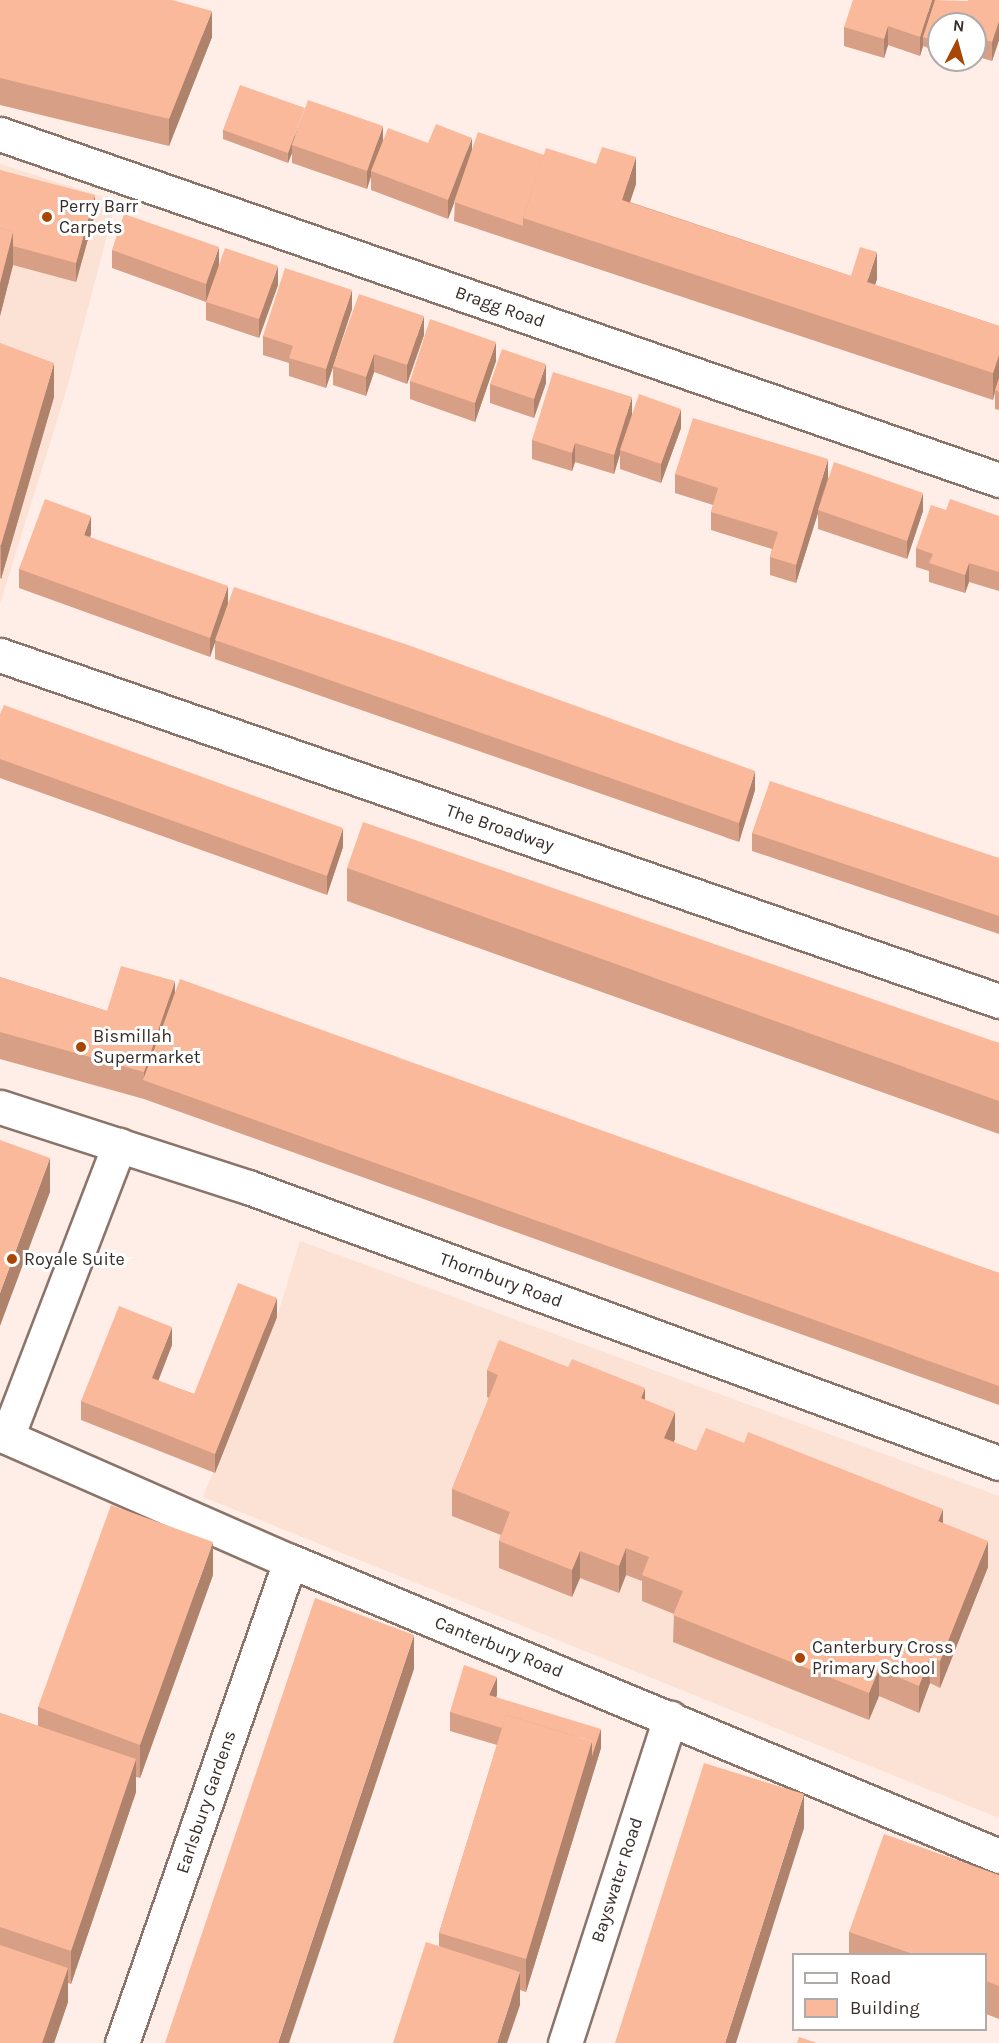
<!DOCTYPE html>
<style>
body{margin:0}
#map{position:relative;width:999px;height:2043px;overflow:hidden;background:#feeee7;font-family:Karla,sans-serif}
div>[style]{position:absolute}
.built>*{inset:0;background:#fce1d5}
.roads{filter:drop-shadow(2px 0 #8b746a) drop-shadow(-2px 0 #8b746a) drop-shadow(0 2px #8b746a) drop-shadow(0 -2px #8b746a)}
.minor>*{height:33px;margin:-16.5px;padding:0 16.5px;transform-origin:16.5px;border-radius:16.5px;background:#fff}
.wall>*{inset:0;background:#d79f85}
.shaded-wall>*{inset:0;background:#af826c}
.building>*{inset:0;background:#fab99b}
.dots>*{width:16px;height:16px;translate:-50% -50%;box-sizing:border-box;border:3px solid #fff;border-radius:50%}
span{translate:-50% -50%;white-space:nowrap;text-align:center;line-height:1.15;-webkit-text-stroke:6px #fff;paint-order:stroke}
.poi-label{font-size:18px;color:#372d29}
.left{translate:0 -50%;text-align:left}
.street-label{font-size:18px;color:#372d29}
.legend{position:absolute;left:792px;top:1953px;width:195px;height:78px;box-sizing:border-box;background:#fff;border:2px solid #afaba9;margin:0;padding:8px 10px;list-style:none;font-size:18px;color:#372d29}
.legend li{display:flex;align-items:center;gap:12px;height:30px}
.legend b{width:30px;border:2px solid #afaba9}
.north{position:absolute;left:927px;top:12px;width:60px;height:60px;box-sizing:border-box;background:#fff;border:2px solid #afaba9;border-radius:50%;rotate:6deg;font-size:16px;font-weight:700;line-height:24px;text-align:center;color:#372d29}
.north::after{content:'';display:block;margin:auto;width:21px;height:27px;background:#a84703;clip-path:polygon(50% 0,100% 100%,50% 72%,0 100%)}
</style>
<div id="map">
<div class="built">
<div style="clip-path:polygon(0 164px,116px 201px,67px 388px,0 604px)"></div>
<div style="clip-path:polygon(300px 1241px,999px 1496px,999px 1818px,203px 1497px,277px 1317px)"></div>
</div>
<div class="roads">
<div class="minor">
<div style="left:0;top:134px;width:1057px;rotate:19.1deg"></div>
<div style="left:0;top:655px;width:1057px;rotate:19.1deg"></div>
<div style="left:0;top:1107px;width:261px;rotate:17.9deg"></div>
<div style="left:248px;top:1187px;width:800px;rotate:20.18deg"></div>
<div style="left:0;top:1434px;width:317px;rotate:23.7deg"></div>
<div style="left:290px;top:1561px;width:768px;rotate:22.59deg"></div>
<div style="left:7px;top:1437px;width:313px;rotate:-69deg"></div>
<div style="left:122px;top:2043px;width:510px;rotate:-70.78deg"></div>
<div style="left:565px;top:2043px;width:342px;rotate:-72.1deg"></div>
</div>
</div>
<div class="wall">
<div style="clip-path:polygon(0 0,212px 37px,169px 146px,0 105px)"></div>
<div style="clip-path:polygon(999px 0,999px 40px,992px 61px,975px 56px,975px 24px,939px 24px,939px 52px,923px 46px,920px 56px,888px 45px,884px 58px,844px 46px,844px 27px)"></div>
<div style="clip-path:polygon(223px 130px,383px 142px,428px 143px,472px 151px,544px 155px,636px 184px,630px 202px,851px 276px,877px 279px,875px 285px,999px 326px,999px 410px,995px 409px,995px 393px,993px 400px,454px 221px,455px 200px,448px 219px,371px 190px,371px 176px,367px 189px,292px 163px,292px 153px,288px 163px,223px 139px)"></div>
<div style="clip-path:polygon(0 170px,95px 214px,76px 282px,13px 265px,0 316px)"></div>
<div style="clip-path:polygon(112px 250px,219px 265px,278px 285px,259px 338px,206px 320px,206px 302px,112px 268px)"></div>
<div style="clip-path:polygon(352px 309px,335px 360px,424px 335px,407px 384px,374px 372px,366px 396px,333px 385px,333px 367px,326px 388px,289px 376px,289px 363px,263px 355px,263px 336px)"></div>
<div style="clip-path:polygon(0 343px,54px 397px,1px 579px,0 578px)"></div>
<div style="clip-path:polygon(496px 361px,475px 422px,410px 399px,410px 381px)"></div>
<div style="clip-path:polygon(546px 383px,534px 418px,490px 403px,490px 384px)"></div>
<div style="clip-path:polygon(632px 414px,681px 428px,661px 483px,620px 469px,620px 454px,614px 474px,575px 462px,572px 471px,532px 459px,532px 440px)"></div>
<div style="clip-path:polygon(675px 474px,828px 478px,923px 511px,907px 559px,818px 529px,818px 513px,796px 583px,770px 575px,770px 557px,772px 549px,711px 530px,711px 512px,713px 505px,675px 493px)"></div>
<div style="clip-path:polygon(946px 510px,999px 516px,999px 591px,969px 582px,965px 593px,929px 582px,929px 571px,916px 567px,916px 548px)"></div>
<div style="clip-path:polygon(91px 534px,90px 537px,228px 604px,210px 657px,19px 588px,19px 569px)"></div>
<div style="clip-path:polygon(215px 640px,755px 790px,739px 842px,215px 659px)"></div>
<div style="clip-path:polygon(0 714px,343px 847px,327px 895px,0 778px)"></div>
<div style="clip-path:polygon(752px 833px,999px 858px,999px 934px,752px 851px)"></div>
<div style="clip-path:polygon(347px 868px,999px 1043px,999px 1134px,347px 901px)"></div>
<div style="clip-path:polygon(0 977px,107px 1011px,175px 993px,999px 1273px,999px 1405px,144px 1099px,0 1059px)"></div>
<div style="clip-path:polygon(277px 1317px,215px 1473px,81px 1420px,81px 1401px,172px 1345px,158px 1381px,194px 1394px)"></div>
<div style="clip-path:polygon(487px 1370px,645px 1400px,675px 1439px,673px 1442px,696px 1451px,943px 1523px,988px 1567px,940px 1688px,930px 1683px,919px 1713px,879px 1696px,869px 1720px,673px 1642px,674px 1614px,642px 1601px,642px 1581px,626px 1575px,619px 1593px,580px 1578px,572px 1597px,499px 1568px,499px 1541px,501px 1535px,452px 1516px,452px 1489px,489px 1398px,487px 1397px)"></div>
<div style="clip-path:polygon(213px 1575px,140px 1778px,136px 1777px,136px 1792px,71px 1984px,68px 1983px,68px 2002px,54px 2043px,0 2043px,0 1713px,38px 1726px,38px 1707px)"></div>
<div style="clip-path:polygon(497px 1695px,496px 1697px,601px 1748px,526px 1992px,520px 1990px,520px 2005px,439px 1946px,439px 1933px,497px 1745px,450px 1731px,450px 1712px)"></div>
<div style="clip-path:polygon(999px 1875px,999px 2019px,986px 2014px,986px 1954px,849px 1954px,849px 1932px)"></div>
</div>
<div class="shaded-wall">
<div style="clip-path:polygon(932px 0,936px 0,923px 37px,923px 46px,920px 56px,920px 37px)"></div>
<div style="clip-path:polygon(212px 11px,212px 37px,169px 146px,169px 119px)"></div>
<div style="clip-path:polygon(999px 21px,999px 40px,992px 61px,992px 42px)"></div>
<div style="clip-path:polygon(888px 26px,888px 45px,884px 58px,884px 39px)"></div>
<div style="clip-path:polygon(305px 109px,292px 145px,292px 153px,288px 163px,288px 153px)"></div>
<div style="clip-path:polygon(383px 126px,383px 144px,371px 171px,371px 176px,367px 189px,367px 171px)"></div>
<div style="clip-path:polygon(472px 138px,472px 156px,448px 219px,448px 200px)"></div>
<div style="clip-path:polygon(636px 157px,636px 184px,622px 226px,622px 200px)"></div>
<div style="clip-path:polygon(95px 195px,95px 214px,76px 282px,76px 263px)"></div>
<div style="clip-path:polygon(13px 232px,13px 265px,0 316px,0 283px)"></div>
<div style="clip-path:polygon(219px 247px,219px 266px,206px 302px,206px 284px)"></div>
<div style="clip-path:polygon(877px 252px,877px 279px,867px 309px,867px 282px)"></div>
<div style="clip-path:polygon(278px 266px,278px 285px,259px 338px,259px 319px)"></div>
<div style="clip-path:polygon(352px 290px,352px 309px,326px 388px,326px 369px)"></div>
<div style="clip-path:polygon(424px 316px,424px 335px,407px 384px,407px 365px)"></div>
<div style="clip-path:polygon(496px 342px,496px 361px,475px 422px,475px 403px)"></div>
<div style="clip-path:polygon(374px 354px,374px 372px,366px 396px,366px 377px)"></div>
<div style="clip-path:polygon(999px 355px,999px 382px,995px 390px,993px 400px,993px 373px)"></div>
<div style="clip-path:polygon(54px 363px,54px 397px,1px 579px,1px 545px)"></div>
<div style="clip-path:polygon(546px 364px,546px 383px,534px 418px,534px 399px)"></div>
<div style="clip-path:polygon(632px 397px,632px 416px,620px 450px,620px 454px,614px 474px,614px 455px)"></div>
<div style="clip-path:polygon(681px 409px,681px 428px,661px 483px,661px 464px)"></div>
<div style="clip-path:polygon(575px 443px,575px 462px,572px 471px,572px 453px)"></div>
<div style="clip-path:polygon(828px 459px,828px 478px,818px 510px,818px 513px,796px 583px,796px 565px)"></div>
<div style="clip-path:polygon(923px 493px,923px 511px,907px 559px,907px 541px)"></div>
<div style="clip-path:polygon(91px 516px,91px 534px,84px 554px,84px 535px)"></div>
<div style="clip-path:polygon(969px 563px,969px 582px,965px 593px,965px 575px)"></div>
<div style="clip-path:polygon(228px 586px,228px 604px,210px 657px,210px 638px)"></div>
<div style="clip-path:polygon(755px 771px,755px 790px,739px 842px,739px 823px)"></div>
<div style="clip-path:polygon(343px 828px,343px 847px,327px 895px,327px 876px)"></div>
<div style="clip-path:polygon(175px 981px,175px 1008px,144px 1080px,144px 1072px)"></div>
<div style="clip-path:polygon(50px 1158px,50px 1192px,0 1326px,0 1293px)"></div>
<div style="clip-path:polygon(277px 1298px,277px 1317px,215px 1473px,215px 1454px)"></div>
<div style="clip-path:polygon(172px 1327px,172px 1345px,152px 1397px,152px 1378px)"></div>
<div style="clip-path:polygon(645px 1388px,645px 1415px,641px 1398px)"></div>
<div style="clip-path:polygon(675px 1412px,675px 1439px,664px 1465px,664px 1438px)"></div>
<div style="clip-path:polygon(943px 1509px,943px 1536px,938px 1521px)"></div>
<div style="clip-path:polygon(988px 1541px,988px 1567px,940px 1688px,940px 1661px)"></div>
<div style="clip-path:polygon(213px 1542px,213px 1575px,140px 1778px,140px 1745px)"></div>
<div style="clip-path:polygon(626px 1548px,626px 1575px,619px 1593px,619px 1566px)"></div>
<div style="clip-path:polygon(580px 1551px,580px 1578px,572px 1597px,572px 1570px)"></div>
<div style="clip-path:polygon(414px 1635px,414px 1669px,289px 2043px,278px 2043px)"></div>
<div style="clip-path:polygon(930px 1657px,930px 1683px,919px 1713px,919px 1686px)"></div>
<div style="clip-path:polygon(879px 1669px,879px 1696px,869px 1720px,869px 1693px)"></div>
<div style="clip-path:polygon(497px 1677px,497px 1695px,489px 1714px,489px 1695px)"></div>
<div style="clip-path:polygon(601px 1729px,601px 1748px,526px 1992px,526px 1959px,592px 1741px)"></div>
<div style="clip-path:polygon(136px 1759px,136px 1792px,71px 1984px,71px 1951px)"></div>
<div style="clip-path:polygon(804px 1794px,804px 1828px,736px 2043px,725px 2043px)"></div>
<div style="clip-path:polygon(68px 1968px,68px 2002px,54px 2043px,42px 2043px)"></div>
<div style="clip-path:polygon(520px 1972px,520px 2005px,507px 2043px,497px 2043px)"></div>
</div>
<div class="building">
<div style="clip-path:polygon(0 0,172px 0,212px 11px,169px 119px,0 78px)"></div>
<div style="clip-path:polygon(853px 0,932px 0,920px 37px,888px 26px,884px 39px,844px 27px)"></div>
<div style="clip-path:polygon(935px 0,968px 1px,960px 24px,939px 24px,939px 42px,923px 37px)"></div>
<div style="clip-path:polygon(968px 0,999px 0,999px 21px,992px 42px,975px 37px,975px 24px,960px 24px)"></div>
<div style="clip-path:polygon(240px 85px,305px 108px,288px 153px,223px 130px)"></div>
<div style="clip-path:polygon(308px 100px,383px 126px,367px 171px,292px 145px)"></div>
<div style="clip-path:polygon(436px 124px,472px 138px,448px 200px,371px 171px,388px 128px,428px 143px)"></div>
<div style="clip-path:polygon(478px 132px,544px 155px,523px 218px,523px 226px,454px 202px)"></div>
<div style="clip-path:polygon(602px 147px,636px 157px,622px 200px,851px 276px,860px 247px,877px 252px,867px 282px,999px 326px,999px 355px,993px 373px,523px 218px,546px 148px,596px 164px)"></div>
<div style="clip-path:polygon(0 170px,95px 195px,76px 263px,13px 246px,13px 232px,0 228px)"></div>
<div style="clip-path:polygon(124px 214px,219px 247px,206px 284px,112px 250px)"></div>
<div style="clip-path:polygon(0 228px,13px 232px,0 283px)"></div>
<div style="clip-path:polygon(225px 248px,278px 266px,259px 319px,206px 302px)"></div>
<div style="clip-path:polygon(285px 268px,352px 290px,326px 369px,289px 358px,293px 346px,263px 336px)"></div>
<div style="clip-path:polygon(359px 294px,424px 316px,407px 365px,374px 354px,366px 377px,333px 366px)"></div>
<div style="clip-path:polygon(430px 319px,496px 342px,475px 403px,410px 381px)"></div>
<div style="clip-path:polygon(0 343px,54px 363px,1px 545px,0 545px)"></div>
<div style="clip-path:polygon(502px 349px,546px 364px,534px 399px,490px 384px)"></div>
<div style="clip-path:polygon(553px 372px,632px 397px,614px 455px,575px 443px,572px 453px,532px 440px)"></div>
<div style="clip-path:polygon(999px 378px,999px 392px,995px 390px)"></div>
<div style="clip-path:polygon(639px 394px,681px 409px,661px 464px,620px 450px)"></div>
<div style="clip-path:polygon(693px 418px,828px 459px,796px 565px,770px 557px,778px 532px,711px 512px,718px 488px,675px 474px)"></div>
<div style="clip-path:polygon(834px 462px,923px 493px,907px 541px,818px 510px)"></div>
<div style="clip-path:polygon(45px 499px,91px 516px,84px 535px,228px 586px,210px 638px,19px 569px)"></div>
<div style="clip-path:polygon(950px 499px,999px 516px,999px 572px,969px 563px,965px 575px,929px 563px,933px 554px,916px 548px,931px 505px,946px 510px)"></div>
<div style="clip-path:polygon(234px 587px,408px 645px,755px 771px,739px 823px,215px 640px)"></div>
<div style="clip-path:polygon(4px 705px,343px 828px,327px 876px,0 759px,0 714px)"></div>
<div style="clip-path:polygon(770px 781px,999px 858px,999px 916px,752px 833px)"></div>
<div style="clip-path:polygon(363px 822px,999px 1043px,999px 1101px,347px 868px)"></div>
<div style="clip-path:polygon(121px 966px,175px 981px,144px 1072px,0 1032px,0 977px,107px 1011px)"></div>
<div style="clip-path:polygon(180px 979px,999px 1273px,999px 1386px,143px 1080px)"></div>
<div style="clip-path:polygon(0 1140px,50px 1158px,0 1293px)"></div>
<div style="clip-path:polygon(238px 1283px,277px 1298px,215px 1454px,81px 1401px,119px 1306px,172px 1327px,152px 1378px,194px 1394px)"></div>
<div style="clip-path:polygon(499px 1340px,568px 1367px,572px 1359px,645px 1388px,641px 1398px,675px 1412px,664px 1438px,696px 1451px,706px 1428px,744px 1443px,748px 1432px,943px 1509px,938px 1521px,988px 1541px,940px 1661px,930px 1657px,919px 1686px,879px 1669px,869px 1693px,673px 1615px,683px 1591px,642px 1575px,649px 1557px,626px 1548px,619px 1566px,580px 1551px,572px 1570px,499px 1541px,510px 1512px,452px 1489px,498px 1375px,487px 1370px)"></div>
<div style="clip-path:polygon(111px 1505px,213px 1542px,140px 1745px,38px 1707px)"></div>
<div style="clip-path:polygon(315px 1598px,414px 1635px,278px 2043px,165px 2043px)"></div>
<div style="clip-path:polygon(464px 1665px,497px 1677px,489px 1695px,601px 1729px,592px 1756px,592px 1741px,506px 1715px,502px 1728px,450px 1712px)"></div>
<div style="clip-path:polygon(0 1713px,136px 1759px,71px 1951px,0 1927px)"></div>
<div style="clip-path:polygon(506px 1715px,592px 1741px,526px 1959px,439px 1933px)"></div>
<div style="clip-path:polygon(704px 1763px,804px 1794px,725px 2043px,615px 2043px)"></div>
<div style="clip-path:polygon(884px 1834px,999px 1875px,999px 1986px,986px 1981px,986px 1954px,913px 1954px,849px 1932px)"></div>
<div style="clip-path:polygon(426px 1942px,520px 1972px,497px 2043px,393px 2043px)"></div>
<div style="clip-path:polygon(0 1945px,68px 1968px,42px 2043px,0 2043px)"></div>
<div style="clip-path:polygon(799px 2037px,817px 2043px,797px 2043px)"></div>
</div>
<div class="dots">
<div style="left:47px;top:217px;background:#a84703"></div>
<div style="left:81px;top:1047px;background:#a84703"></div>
<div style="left:12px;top:1259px;background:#a84703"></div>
<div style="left:800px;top:1658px;background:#a84703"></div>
</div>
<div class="poi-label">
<span class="left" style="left:59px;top:217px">Perry Barr<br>Carpets</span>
<span class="left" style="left:93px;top:1047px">Bismillah<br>Supermarket</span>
<span class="left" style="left:24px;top:1259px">Royale Suite</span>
<span class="left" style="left:812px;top:1658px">Canterbury Cross<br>Primary School</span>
</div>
<div class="street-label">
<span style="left:500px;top:307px;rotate:19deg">Bragg Road</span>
<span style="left:500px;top:828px;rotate:19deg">The Broadway</span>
<span style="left:501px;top:1280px;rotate:20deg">Thornbury Road</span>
<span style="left:499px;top:1647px;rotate:22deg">Canterbury Road</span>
<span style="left:206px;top:1802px;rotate:-71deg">Earlsbury Gardens</span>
<span style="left:617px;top:1880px;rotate:-72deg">Bayswater Road</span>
</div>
<ul class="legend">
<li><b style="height:8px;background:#fff"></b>Road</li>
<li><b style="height:16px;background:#fab99b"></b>Building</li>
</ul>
<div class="north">N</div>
</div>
